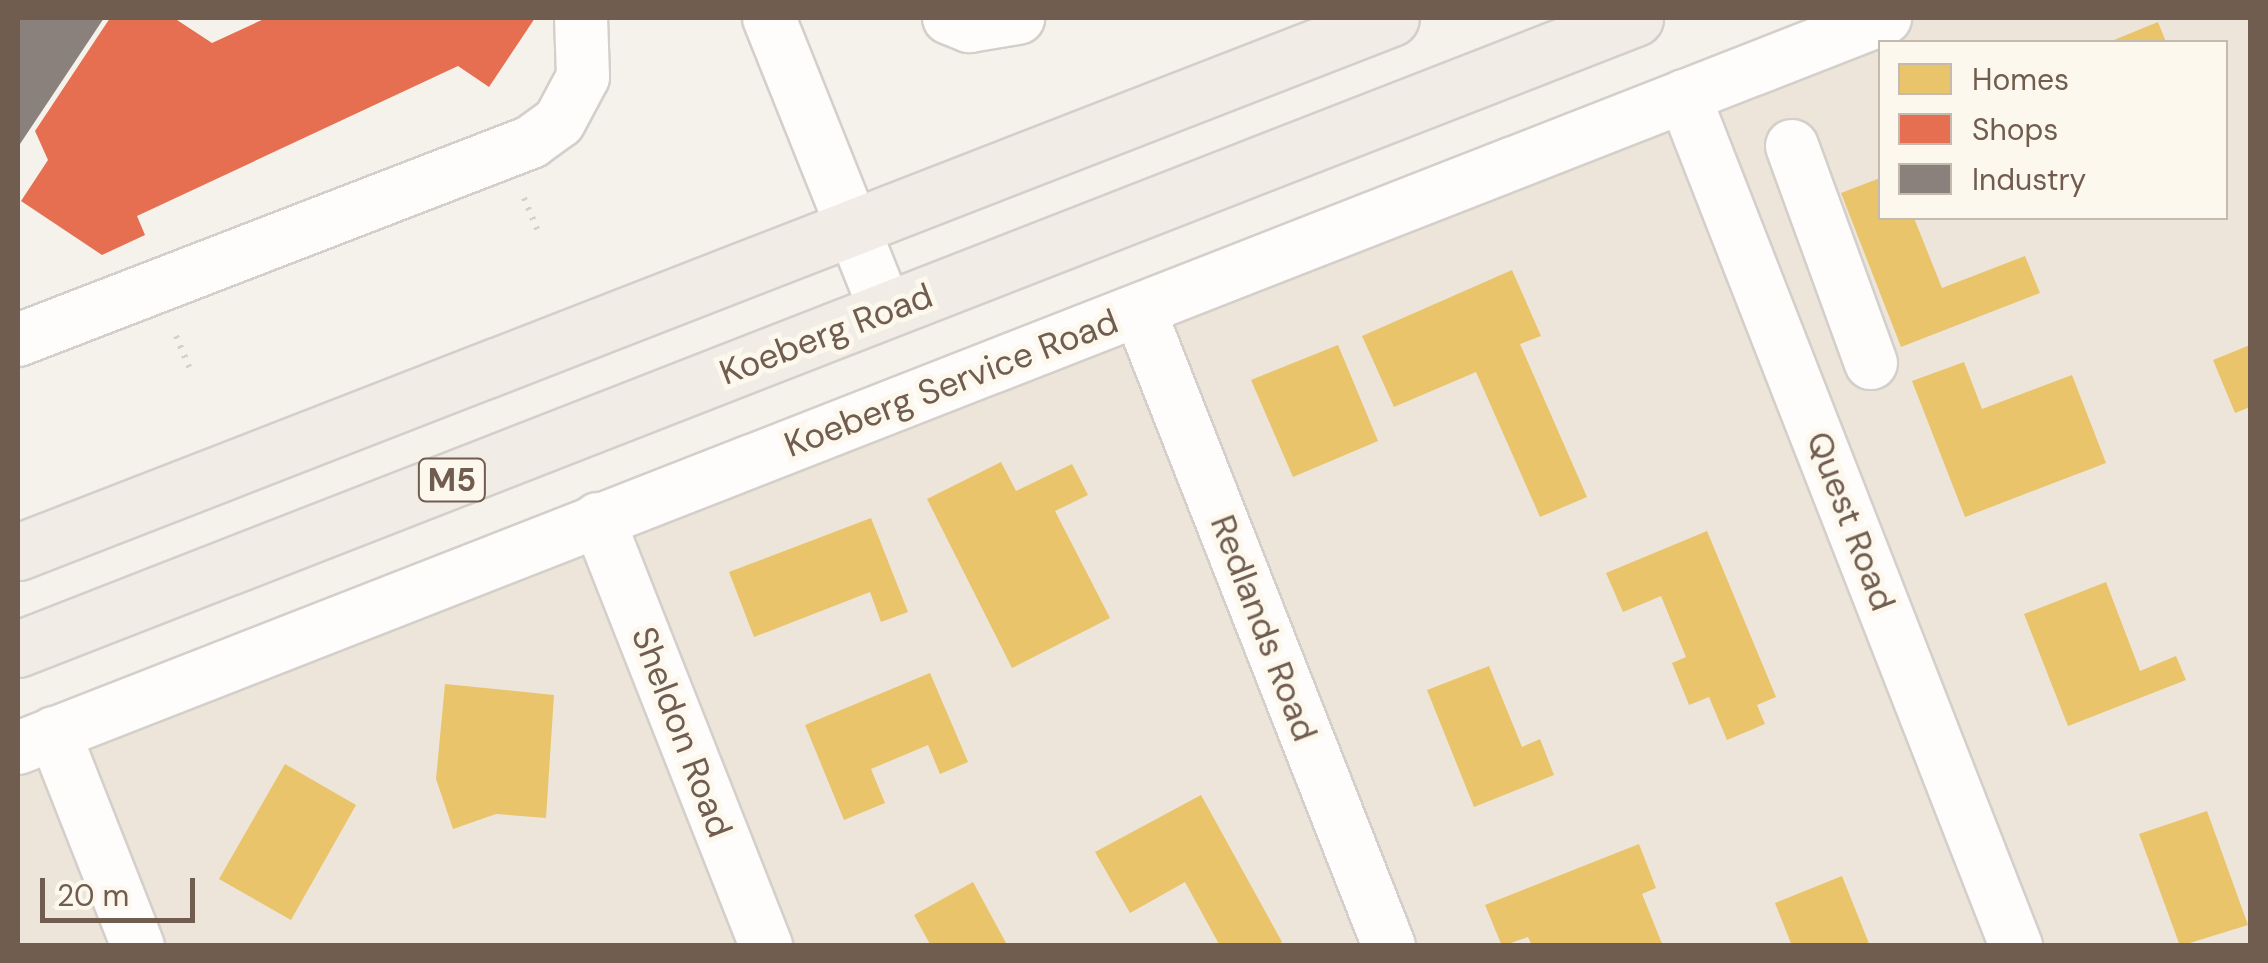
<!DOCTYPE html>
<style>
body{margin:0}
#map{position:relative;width:2268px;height:963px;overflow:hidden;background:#f5f2eb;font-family:"DM Sans",sans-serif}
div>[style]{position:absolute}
.residential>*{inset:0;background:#ede5da}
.homes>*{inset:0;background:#e9c46a}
.shops>*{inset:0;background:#e76f51}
.industry>*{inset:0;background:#8a817c}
.path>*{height:6px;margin-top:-3px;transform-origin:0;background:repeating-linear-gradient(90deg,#d6d0cb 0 2.5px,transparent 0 10.5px)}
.roads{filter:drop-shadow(2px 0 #d4cfca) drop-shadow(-2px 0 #d4cfca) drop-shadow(0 2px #d4cfca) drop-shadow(0 -2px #d4cfca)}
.minor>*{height:52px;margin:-26px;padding:0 26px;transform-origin:26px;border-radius:26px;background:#fefdfc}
.major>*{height:55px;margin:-27.5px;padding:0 27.5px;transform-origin:27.5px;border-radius:27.5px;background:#f1ede6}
span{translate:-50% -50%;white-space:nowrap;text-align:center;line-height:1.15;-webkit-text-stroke:10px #fdf8ed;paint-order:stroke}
.shield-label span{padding:2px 8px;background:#fdf8ed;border:2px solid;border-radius:8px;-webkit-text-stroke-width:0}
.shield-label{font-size:32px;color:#705d4f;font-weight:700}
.street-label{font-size:35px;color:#705d4f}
.frame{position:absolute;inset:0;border:20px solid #705d4f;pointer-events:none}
.legend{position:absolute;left:1878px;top:40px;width:350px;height:180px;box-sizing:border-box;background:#fdf8ed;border:2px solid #c5baae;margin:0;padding:12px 18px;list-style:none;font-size:30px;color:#705d4f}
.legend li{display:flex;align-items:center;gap:20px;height:50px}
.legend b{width:50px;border:2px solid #c5baae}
.scale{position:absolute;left:40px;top:878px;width:155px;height:45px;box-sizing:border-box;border:5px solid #705d4f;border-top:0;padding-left:12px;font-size:30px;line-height:35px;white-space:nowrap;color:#705d4f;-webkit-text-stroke:8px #fdf8ed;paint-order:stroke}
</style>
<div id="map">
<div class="residential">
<div style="clip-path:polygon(evenodd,1885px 18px,2250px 18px,2250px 945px,18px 946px,18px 748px,1885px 18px,1880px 42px,2226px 42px,2226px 218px,1880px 218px,1880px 42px)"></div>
</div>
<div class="homes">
<div style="clip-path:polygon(2158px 22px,2166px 42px,2109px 42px)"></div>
<div style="clip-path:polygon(1880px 178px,1880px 218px,1914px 218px,1942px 288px,2025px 256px,2040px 293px,1901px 347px,1841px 193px)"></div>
<div style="clip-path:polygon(1512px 270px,1541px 336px,1520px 344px,1587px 497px,1540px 517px,1476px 372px,1394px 407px,1362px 336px)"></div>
<div style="clip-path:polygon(1338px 345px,1378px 441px,1293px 477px,1251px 380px)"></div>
<div style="clip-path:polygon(2250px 345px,2250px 407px,2235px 413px,2213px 360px)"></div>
<div style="clip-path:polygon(1964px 362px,1982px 409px,2072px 375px,2106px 463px,1965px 517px,1912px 381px)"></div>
<div style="clip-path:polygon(1001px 462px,1016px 491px,1072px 464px,1088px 495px,1055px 511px,1110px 618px,1012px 668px,927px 499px)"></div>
<div style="clip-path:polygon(871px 518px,908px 612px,881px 622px,870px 592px,754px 637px,729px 572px)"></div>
<div style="clip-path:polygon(1707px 531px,1776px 697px,1757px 705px,1765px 724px,1727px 740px,1709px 697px,1689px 705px,1672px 663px,1686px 657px,1661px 596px,1623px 612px,1606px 573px)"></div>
<div style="clip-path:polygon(2106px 582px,2140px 671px,2176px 656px,2186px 680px,2068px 726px,2024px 614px)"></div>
<div style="clip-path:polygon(1489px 666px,1522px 747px,1540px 739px,1554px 775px,1474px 807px,1427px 690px)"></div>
<div style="clip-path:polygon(930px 673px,968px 762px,940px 774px,928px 745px,871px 769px,885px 803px,844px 820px,805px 725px)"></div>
<div style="clip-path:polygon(445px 684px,554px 695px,546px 818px,496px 814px,453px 829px,436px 779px)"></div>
<div style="clip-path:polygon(285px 764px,356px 805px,291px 920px,219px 879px)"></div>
<div style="clip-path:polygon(1201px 795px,1282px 942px,1276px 946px,1220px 946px,1185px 882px,1130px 913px,1095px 852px)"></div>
<div style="clip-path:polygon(2207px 811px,2248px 925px,2180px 946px,2139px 834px)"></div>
<div style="clip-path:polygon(1639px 844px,1656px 888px,1642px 894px,1663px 946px,1532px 946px,1528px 937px,1502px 946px,1485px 905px)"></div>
<div style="clip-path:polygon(1842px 876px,1870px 946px,1792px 946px,1775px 903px)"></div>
<div style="clip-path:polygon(973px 882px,1006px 943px,931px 946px,914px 915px)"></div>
</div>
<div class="shops">
<div style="clip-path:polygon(110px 18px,174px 18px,212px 43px,266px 18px,535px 18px,489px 87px,458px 66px,137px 216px,145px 235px,102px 255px,21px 201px,48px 160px,35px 131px)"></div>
</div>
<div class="industry">
<div style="clip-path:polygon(18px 18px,104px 18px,18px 147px)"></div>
</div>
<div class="path">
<div style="left:524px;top:198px;width:34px;rotate:67deg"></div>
<div style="left:176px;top:336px;width:34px;rotate:67deg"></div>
</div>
<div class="roads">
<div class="minor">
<div style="left:769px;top:18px;width:315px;rotate:68.2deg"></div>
<div style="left:949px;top:18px;width:22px;rotate:22deg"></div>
<div style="left:969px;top:26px;width:50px;rotate:-9.3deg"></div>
<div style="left:1684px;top:96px;width:913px;rotate:68.66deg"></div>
<div style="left:1792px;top:146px;width:231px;rotate:70deg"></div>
<div style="left:1139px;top:310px;width:683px;rotate:68.54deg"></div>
<div style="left:18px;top:340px;width:550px;rotate:-21.1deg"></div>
<div style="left:531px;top:142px;width:34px;rotate:-36deg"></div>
<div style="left:559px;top:122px;width:51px;rotate:-61.9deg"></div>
<div style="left:583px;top:77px;width:59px;rotate:-91.9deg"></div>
<div style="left:598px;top:519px;width:459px;rotate:68.5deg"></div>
<div style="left:54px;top:733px;width:229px;rotate:68.5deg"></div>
<div style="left:18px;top:748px;width:2005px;rotate:-21.36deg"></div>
</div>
<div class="major">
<div style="left:18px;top:552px;width:1473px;rotate:-21.25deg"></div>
<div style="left:18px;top:649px;width:1736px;rotate:-21.32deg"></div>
</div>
</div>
<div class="shield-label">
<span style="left:452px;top:480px">M5</span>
</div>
<div class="street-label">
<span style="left:826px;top:334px;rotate:-21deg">Koeberg Road</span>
<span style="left:951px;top:383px;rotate:-21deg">Koeberg Service Road</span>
<span style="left:1851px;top:521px;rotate:69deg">Quest Road</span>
<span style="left:1264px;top:628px;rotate:69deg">Redlands Road</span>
<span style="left:682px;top:732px;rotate:69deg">Sheldon Road</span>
</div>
<div class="frame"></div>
<ul class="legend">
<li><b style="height:28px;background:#e9c46a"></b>Homes</li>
<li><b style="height:28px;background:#e76f51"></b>Shops</li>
<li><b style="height:28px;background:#8a817c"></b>Industry</li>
</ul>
<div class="scale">20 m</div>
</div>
